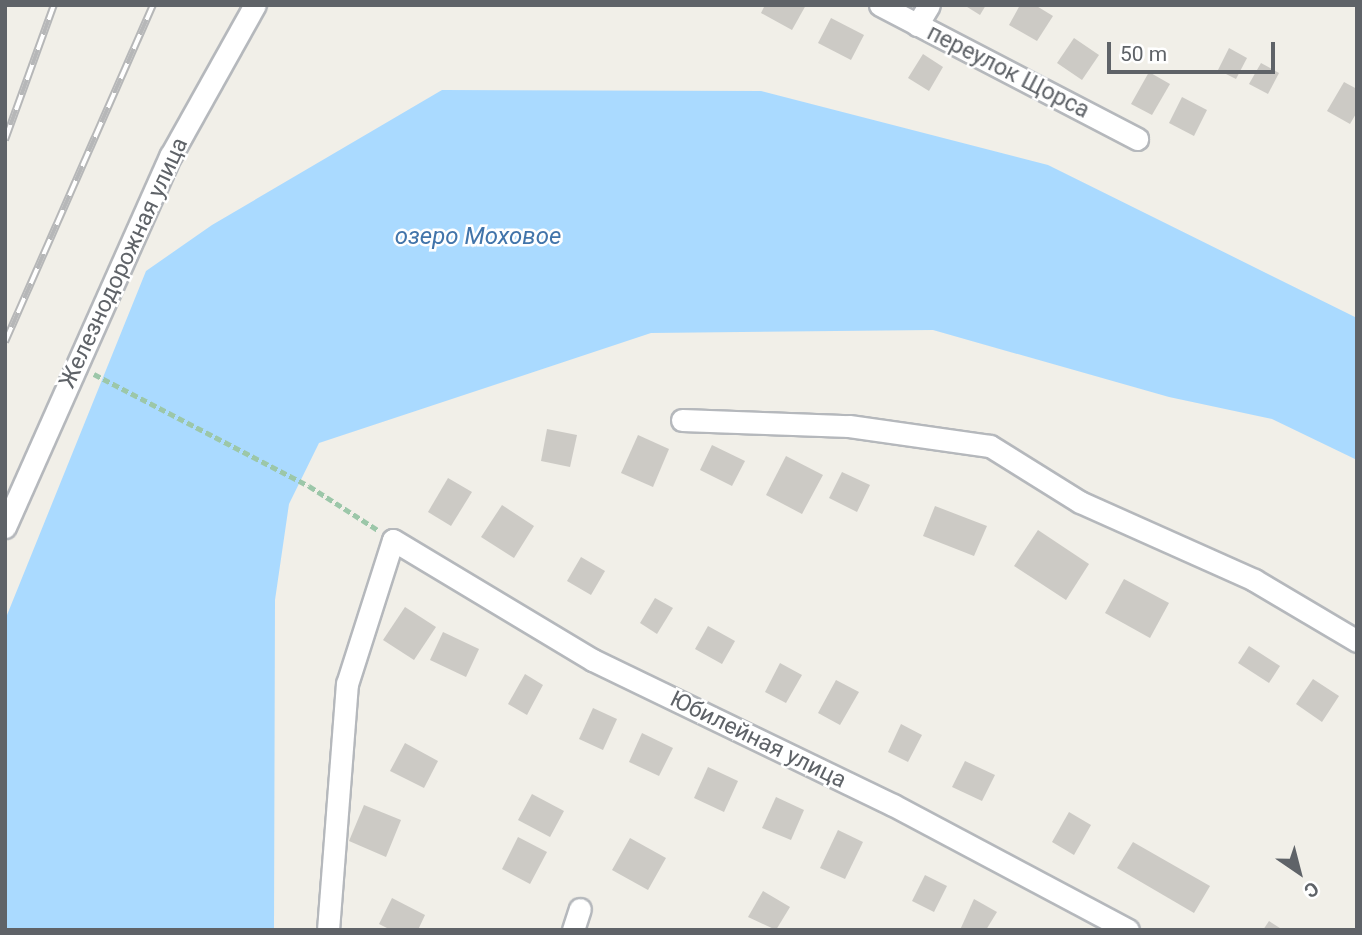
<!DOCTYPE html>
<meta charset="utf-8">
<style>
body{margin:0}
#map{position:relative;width:1362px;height:935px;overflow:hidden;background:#f1efe8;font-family:Roboto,sans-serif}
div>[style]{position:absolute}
.water>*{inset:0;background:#aadaff}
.building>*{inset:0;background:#cccac5}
.path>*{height:4.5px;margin-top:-2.25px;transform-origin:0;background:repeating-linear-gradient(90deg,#9cc7a9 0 7px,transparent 0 10.5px)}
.roads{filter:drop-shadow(2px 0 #b5b8bc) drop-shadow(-2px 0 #b5b8bc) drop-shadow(0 2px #b5b8bc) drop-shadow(0 -2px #b5b8bc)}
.minor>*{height:21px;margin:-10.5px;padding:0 10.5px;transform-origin:10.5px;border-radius:10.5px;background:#fff}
.rail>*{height:8px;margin-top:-4px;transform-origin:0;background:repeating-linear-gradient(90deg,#fff 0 16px,#b6b7b8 0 32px);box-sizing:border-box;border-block:2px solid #b6b7b8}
span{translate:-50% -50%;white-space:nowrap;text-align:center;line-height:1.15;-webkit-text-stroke:5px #fff;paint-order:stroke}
.street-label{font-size:23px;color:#5f6368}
.water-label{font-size:24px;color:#4174aa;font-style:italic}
.frame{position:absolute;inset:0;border:7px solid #5f6368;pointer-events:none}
.north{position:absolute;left:1264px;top:837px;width:70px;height:70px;-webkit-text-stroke:5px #fff;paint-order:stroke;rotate:145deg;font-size:19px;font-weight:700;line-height:28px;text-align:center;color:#5f6368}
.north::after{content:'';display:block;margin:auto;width:24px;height:32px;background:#5f6368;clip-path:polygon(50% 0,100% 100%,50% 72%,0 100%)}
.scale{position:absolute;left:1107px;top:42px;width:168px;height:32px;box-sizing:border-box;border:4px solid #5f6368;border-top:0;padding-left:9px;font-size:21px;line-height:24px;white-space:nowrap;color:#5f6368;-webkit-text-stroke:5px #fff;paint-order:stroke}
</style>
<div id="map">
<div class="water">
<div style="clip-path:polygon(442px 90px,761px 91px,1048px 165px,1357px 318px,1357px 460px,1272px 419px,1169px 397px,933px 330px,651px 333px,319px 443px,289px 504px,275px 600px,274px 930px,5px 930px,5px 620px,146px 271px,212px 225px)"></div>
</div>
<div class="building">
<div style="clip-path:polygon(765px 5px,806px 5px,792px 30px,761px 13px)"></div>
<div style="clip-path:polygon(964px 5px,986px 5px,980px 15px)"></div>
<div style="clip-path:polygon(1020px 5px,1035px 5px,1053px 16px,1037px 41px,1009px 25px)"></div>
<div style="clip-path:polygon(831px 18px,864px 35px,851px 60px,818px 43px)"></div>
<div style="clip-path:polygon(1074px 38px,1099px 55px,1082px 80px,1057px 63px)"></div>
<div style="clip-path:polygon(1229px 48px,1247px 58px,1236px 79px,1218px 70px)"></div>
<div style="clip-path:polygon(923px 54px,943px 67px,929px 91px,908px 78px)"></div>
<div style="clip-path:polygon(1261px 63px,1279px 73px,1268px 94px,1249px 84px)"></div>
<div style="clip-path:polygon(1149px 72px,1170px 84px,1152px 115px,1131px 104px)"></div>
<div style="clip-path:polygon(1344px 82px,1357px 89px,1357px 112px,1350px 124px,1327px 111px)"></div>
<div style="clip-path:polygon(1182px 97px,1207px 110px,1194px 136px,1169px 123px)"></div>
<div style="clip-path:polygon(547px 429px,577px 435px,570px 467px,541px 461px)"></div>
<div style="clip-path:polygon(638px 435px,669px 449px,653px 487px,621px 473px)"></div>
<div style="clip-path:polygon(712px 445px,745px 461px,732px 486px,700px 470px)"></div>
<div style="clip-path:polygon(786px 456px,823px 475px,802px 514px,766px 495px)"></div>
<div style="clip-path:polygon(842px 472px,870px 485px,857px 512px,829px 498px)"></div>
<div style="clip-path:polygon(448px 478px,472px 492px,451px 526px,428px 512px)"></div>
<div style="clip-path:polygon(502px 505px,534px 526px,514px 558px,481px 537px)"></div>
<div style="clip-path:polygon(935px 506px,987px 526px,974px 556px,923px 536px)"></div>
<div style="clip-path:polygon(1038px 530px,1089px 564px,1066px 600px,1014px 566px)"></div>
<div style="clip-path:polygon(581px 557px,605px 571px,591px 595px,567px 581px)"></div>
<div style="clip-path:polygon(1124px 579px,1169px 603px,1150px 638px,1105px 613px)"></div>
<div style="clip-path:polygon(655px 598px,673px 608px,657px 634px,640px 623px)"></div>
<div style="clip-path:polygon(405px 607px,436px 627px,414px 660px,383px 640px)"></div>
<div style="clip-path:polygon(708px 626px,735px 641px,722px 664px,695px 649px)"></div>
<div style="clip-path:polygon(443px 632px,479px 649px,466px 677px,430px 660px)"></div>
<div style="clip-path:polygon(1249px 646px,1280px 666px,1269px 683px,1238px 663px)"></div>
<div style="clip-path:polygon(780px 663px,802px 675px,786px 703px,765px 692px)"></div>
<div style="clip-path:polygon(525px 674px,543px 685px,527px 715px,508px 704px)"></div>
<div style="clip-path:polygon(1313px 679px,1339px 696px,1322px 722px,1296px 704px)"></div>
<div style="clip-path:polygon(836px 680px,859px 692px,840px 725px,818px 713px)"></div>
<div style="clip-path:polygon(593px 708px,617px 719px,603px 750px,579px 739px)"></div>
<div style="clip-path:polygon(901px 724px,922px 735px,908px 762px,888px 752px)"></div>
<div style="clip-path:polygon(642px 733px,673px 748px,659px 776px,629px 762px)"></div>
<div style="clip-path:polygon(405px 743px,438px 761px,424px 788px,390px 771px)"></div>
<div style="clip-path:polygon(965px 761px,995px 775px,982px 801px,952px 787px)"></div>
<div style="clip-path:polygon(708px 767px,738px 781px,724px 812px,694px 798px)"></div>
<div style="clip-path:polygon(532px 794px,564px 811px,550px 837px,518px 820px)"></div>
<div style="clip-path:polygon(776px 797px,804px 810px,791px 840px,762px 828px)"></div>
<div style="clip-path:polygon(364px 805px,401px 820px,386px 857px,349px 841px)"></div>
<div style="clip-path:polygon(1069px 812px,1091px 825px,1074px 855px,1052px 842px)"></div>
<div style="clip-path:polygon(838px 830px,863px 842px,845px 879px,820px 868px)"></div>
<div style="clip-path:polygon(518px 837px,547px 852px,530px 884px,502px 869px)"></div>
<div style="clip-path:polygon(630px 838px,666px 858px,648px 890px,612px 870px)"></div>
<div style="clip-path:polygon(1133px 842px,1210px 886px,1194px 913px,1117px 868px)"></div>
<div style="clip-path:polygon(925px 875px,947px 886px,934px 912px,912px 901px)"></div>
<div style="clip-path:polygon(763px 891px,790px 907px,776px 930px,748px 917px)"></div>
<div style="clip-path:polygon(392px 898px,425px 915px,418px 930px,391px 930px,379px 924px)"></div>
<div style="clip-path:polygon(974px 899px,997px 912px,986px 930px,960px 930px)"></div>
<div style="clip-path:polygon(1269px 921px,1283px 930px,1263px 930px)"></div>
</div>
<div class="path">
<div style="left:94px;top:374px;width:242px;rotate:27.5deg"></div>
<div style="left:309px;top:486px;width:82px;rotate:32.5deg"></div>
</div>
<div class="roads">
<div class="minor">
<div style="left:880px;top:5px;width:290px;rotate:27.5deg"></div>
<div style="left:917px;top:25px;width:23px;rotate:-59deg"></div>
<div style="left:682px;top:420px;width:167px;rotate:2.1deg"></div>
<div style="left:849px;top:426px;width:142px;rotate:8.1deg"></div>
<div style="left:990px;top:446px;width:106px;rotate:31.9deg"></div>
<div style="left:1080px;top:502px;width:191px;rotate:24.1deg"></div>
<div style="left:1254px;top:580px;width:120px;rotate:30.6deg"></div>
<div style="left:5px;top:527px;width:407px;rotate:-66deg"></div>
<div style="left:171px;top:155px;width:172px;rotate:-60.8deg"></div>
<div style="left:328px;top:930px;width:247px;rotate:-85.6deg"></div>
<div style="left:347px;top:684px;width:151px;rotate:-72.3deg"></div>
<div style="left:393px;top:540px;width:233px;rotate:31deg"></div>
<div style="left:593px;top:660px;width:333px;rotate:25.8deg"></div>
<div style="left:893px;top:805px;width:266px;rotate:28deg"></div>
<div style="left:573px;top:930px;width:22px;rotate:-72deg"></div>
</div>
</div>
<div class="rail">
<div style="left:5px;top:140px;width:144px;rotate:-70.1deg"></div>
<div style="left:5px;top:342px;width:368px;rotate:-66.3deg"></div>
</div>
<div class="street-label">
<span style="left:1008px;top:72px;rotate:27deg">переулок Щорса</span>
<span style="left:124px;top:263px;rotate:-65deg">Железнодорожная улица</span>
<span style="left:758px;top:740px;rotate:26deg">Юбилейная улица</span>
</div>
<div class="water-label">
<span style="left:478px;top:237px">озеро Моховое</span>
</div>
<div class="frame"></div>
<div class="north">С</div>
<div class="scale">50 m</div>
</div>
